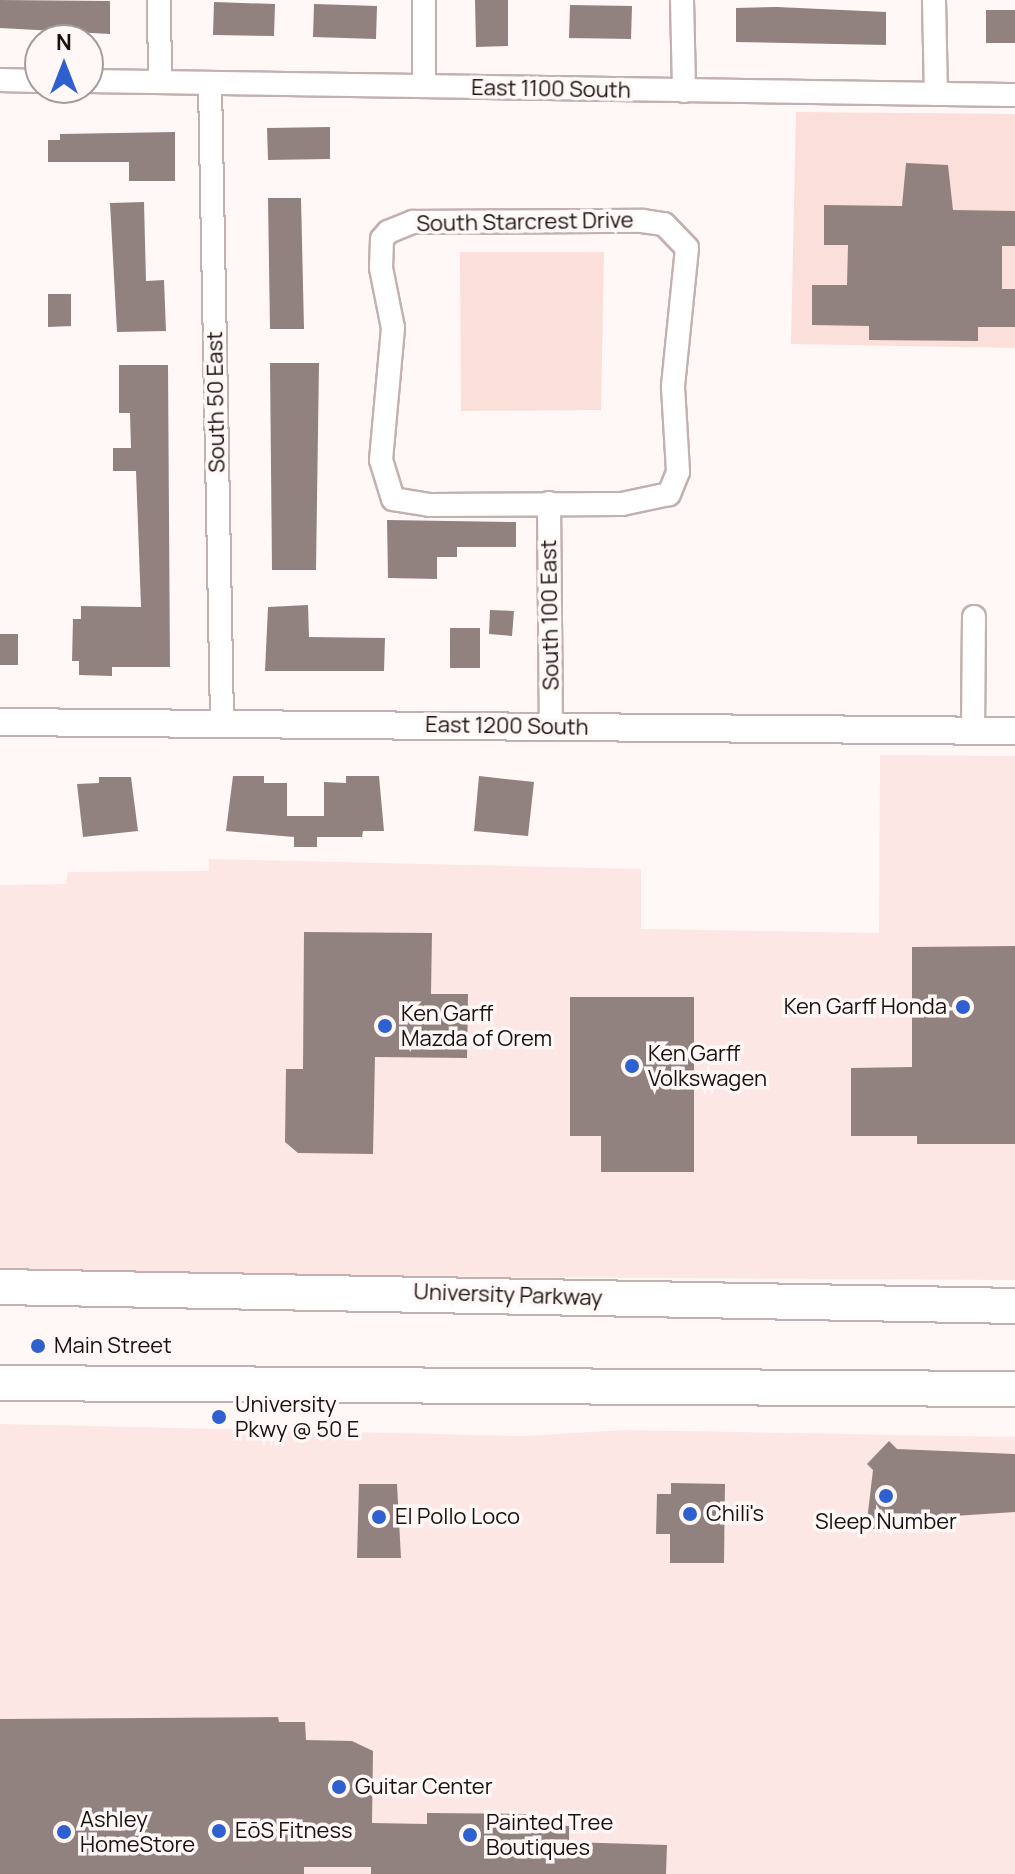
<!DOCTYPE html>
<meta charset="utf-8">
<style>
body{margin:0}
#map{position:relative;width:1015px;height:1874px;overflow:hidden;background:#fff8f7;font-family:Manrope,sans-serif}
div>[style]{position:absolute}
.built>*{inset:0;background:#fde7e4}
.green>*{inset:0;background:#fadfdb}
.building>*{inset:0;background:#92827f}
.roads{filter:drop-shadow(2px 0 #c2b1af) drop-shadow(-2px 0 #c2b1af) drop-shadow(0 2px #c2b1af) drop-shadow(0 -2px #c2b1af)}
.minor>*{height:22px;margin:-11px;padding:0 11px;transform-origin:11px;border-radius:11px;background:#fff}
.tertiary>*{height:26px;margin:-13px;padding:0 13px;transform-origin:13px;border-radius:13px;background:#fff}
.primary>*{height:34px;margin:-17px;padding:0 17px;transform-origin:17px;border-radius:17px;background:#fff}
.dots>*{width:22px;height:22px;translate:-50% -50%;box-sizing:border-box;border:4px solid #fff8f7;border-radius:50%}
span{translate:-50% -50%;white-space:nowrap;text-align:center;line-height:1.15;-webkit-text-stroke:7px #fff8f7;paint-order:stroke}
.street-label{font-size:22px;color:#171110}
.poi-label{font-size:22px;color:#171110}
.right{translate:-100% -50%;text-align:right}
.left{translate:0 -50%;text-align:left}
.north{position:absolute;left:24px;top:24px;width:80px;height:80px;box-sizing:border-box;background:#fff8f7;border:2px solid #a29c9b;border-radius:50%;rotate:0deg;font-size:22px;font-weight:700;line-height:32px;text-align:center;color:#171110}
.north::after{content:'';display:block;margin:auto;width:28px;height:36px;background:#2e60cf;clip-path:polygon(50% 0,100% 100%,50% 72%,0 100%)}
</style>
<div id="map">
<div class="built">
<div style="clip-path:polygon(880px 755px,1015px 756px,1015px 1280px,0 1274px,0 885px,66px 884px,68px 872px,209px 871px,209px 859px,641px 869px,641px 929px,879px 933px)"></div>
<div style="clip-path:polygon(0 1424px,523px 1436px,625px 1430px,1015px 1437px,1015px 1874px,0 1874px)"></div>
</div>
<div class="green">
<div style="clip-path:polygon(796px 112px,1015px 114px,1015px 348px,791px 344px)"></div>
<div style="clip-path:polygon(460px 252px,604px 252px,601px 410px,461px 411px)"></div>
</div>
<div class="building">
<div style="clip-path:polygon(0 0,110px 1px,110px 34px,0 28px)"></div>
<div style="clip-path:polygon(475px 0,508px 0,508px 46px,476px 47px)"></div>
<div style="clip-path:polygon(214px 2px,275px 4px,274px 36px,213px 35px)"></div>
<div style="clip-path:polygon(314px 4px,377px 6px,376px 39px,313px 37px)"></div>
<div style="clip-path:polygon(570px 5px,632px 6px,631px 39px,569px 38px)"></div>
<div style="clip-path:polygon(777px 7px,886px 12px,886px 45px,736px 42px,736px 8px)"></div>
<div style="clip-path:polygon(986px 10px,1015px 10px,1015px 43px,986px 43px)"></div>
<div style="clip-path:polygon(330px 127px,330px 159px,268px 160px,267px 128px)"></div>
<div style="clip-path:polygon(175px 132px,175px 181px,129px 181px,129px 162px,48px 162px,48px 140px,60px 140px,60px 134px)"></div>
<div style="clip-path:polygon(906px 163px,948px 165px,953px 210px,1015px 211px,1015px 246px,1002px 246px,1002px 289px,1015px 289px,1015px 327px,978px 327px,978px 341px,869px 340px,869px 326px,812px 325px,812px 285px,847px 285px,848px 245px,824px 245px,824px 205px,902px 206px)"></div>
<div style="clip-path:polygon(268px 198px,301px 198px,304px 329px,270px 329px)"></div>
<div style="clip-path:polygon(144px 202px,146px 281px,164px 280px,166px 331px,117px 332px,110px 203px)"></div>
<div style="clip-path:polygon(48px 294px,71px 294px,71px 326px,48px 327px)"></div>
<div style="clip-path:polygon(270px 363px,319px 363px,316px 570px,272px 570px)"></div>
<div style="clip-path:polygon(119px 365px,168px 365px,170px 667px,112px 667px,112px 676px,79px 675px,79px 661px,72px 661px,73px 619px,81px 619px,81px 606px,141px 607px,136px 471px,113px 471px,113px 448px,131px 448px,130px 413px,119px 413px)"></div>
<div style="clip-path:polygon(387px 520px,516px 522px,516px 547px,457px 547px,457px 557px,437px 557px,437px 579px,388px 578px)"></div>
<div style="clip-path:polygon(308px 605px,309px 637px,385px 638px,384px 671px,265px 671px,268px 607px)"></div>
<div style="clip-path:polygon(490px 610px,514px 611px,512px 636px,489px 634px)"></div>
<div style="clip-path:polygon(450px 628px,480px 628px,480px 668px,450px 668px)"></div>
<div style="clip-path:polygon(0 634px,18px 634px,18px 665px,0 665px)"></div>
<div style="clip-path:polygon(233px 776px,264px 776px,264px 783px,287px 783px,287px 816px,324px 816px,324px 782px,346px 783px,346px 776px,379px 776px,384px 831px,363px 831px,362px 837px,317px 837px,317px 847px,294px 847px,294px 837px,226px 831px)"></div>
<div style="clip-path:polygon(479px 776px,534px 782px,528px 836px,474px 831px)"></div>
<div style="clip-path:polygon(99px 777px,131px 777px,138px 831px,83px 837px,77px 784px,99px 783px)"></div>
<div style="clip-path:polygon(304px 932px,432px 933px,431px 994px,468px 994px,467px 1058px,375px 1057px,373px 1154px,298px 1153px,285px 1142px,286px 1069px,303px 1069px)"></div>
<div style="clip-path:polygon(1015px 946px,1015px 1144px,917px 1144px,917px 1136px,851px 1136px,851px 1068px,912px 1067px,912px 947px)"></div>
<div style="clip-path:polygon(570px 997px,694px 997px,694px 1172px,601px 1172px,601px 1136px,570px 1136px)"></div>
<div style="clip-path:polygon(889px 1441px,897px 1449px,1015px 1454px,1015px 1512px,893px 1520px,892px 1529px,866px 1529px,873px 1470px,867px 1464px)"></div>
<div style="clip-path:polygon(671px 1483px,725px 1484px,724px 1563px,670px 1563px,670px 1534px,656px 1534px,657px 1494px,671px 1494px)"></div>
<div style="clip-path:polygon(359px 1484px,397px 1484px,401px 1558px,357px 1558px)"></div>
<div style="clip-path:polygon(278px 1717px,279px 1722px,305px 1722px,306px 1740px,352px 1741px,373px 1751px,372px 1823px,427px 1824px,427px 1813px,526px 1814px,525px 1824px,569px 1826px,569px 1842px,667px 1845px,666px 1874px,371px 1874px,371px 1867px,304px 1867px,304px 1874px,0 1874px,0 1719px)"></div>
</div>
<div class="roads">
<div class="minor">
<div style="left:159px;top:0;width:82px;rotate:89.3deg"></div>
<div style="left:424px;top:0;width:86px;rotate:90deg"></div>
<div style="left:682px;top:0;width:91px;rotate:88.7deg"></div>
<div style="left:934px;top:0;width:94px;rotate:88.8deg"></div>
<div style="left:0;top:80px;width:40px;rotate:1.4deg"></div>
<div style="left:88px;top:81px;width:927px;rotate:0.87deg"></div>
<div style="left:210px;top:83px;width:639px;rotate:88.92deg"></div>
<div style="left:642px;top:221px;width:22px;rotate:8deg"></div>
<div style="left:664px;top:224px;width:33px;rotate:46deg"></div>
<div style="left:687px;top:248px;width:140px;rotate:95.8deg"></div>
<div style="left:673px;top:387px;width:85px;rotate:86.6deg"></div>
<div style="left:678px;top:472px;width:24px;rotate:112deg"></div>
<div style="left:669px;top:494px;width:48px;rotate:168deg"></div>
<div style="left:622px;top:504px;width:192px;rotate:179.7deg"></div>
<div style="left:430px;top:505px;width:37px;rotate:-171deg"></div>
<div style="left:393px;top:499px;width:41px;rotate:-107.1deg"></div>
<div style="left:381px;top:460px;width:133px;rotate:-84.8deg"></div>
<div style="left:393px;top:328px;width:61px;rotate:-101.3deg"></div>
<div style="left:381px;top:268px;width:29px;rotate:-88deg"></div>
<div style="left:382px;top:239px;width:9px;rotate:-49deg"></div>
<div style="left:388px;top:232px;width:27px;rotate:-22deg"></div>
<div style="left:413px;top:222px;width:229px;rotate:-0.3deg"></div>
<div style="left:549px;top:503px;width:224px;rotate:89.5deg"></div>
<div style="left:973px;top:731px;width:114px;rotate:-89.5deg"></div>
</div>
<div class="tertiary">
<div style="left:0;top:722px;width:1015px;rotate:0.51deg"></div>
</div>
<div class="primary">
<div style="left:0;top:1287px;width:1015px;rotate:1.07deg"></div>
<div style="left:0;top:1383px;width:1015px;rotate:0.34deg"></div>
</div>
</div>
<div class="dots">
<div style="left:963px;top:1007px;background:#2e60cf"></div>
<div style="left:385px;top:1026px;background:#2e60cf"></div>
<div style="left:632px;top:1066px;background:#2e60cf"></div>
<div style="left:38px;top:1346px;background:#2e60cf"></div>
<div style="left:219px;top:1417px;background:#2e60cf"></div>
<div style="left:886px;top:1496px;background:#2e60cf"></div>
<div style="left:690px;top:1514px;background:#2e60cf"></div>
<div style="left:379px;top:1517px;background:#2e60cf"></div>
<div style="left:339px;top:1787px;background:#2e60cf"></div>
<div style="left:219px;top:1831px;background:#2e60cf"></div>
<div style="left:64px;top:1832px;background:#2e60cf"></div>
<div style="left:470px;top:1835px;background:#2e60cf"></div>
</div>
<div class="street-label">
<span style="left:551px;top:89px;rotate:1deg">East 1100 South</span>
<span style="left:525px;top:222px;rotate:-1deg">South Starcrest Drive</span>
<span style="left:216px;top:402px;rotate:-91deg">South 50 East</span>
<span style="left:550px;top:615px;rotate:-91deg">South 100 East</span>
<span style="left:507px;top:726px;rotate:1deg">East 1200 South</span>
<span style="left:508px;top:1295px;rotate:2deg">University Parkway</span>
</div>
<div class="poi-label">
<span class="right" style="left:947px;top:1007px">Ken Garff Honda</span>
<span class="left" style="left:401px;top:1026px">Ken Garff<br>Mazda of Orem</span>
<span class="left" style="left:648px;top:1066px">Ken Garff<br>Volkswagen</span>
<span class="left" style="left:54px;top:1346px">Main Street</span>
<span class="left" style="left:235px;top:1417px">University<br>Pkwy @ 50 E</span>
<span class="left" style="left:706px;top:1514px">Chili's</span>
<span class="left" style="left:395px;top:1517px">El Pollo Loco</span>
<span style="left:886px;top:1522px">Sleep Number</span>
<span class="left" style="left:355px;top:1787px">Guitar Center</span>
<span class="left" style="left:80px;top:1832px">Ashley<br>HomeStore</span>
<span class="left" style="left:486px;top:1835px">Painted Tree<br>Boutiques</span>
<span class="left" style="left:235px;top:1831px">EōS Fitness</span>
</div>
<div class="north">N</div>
</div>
